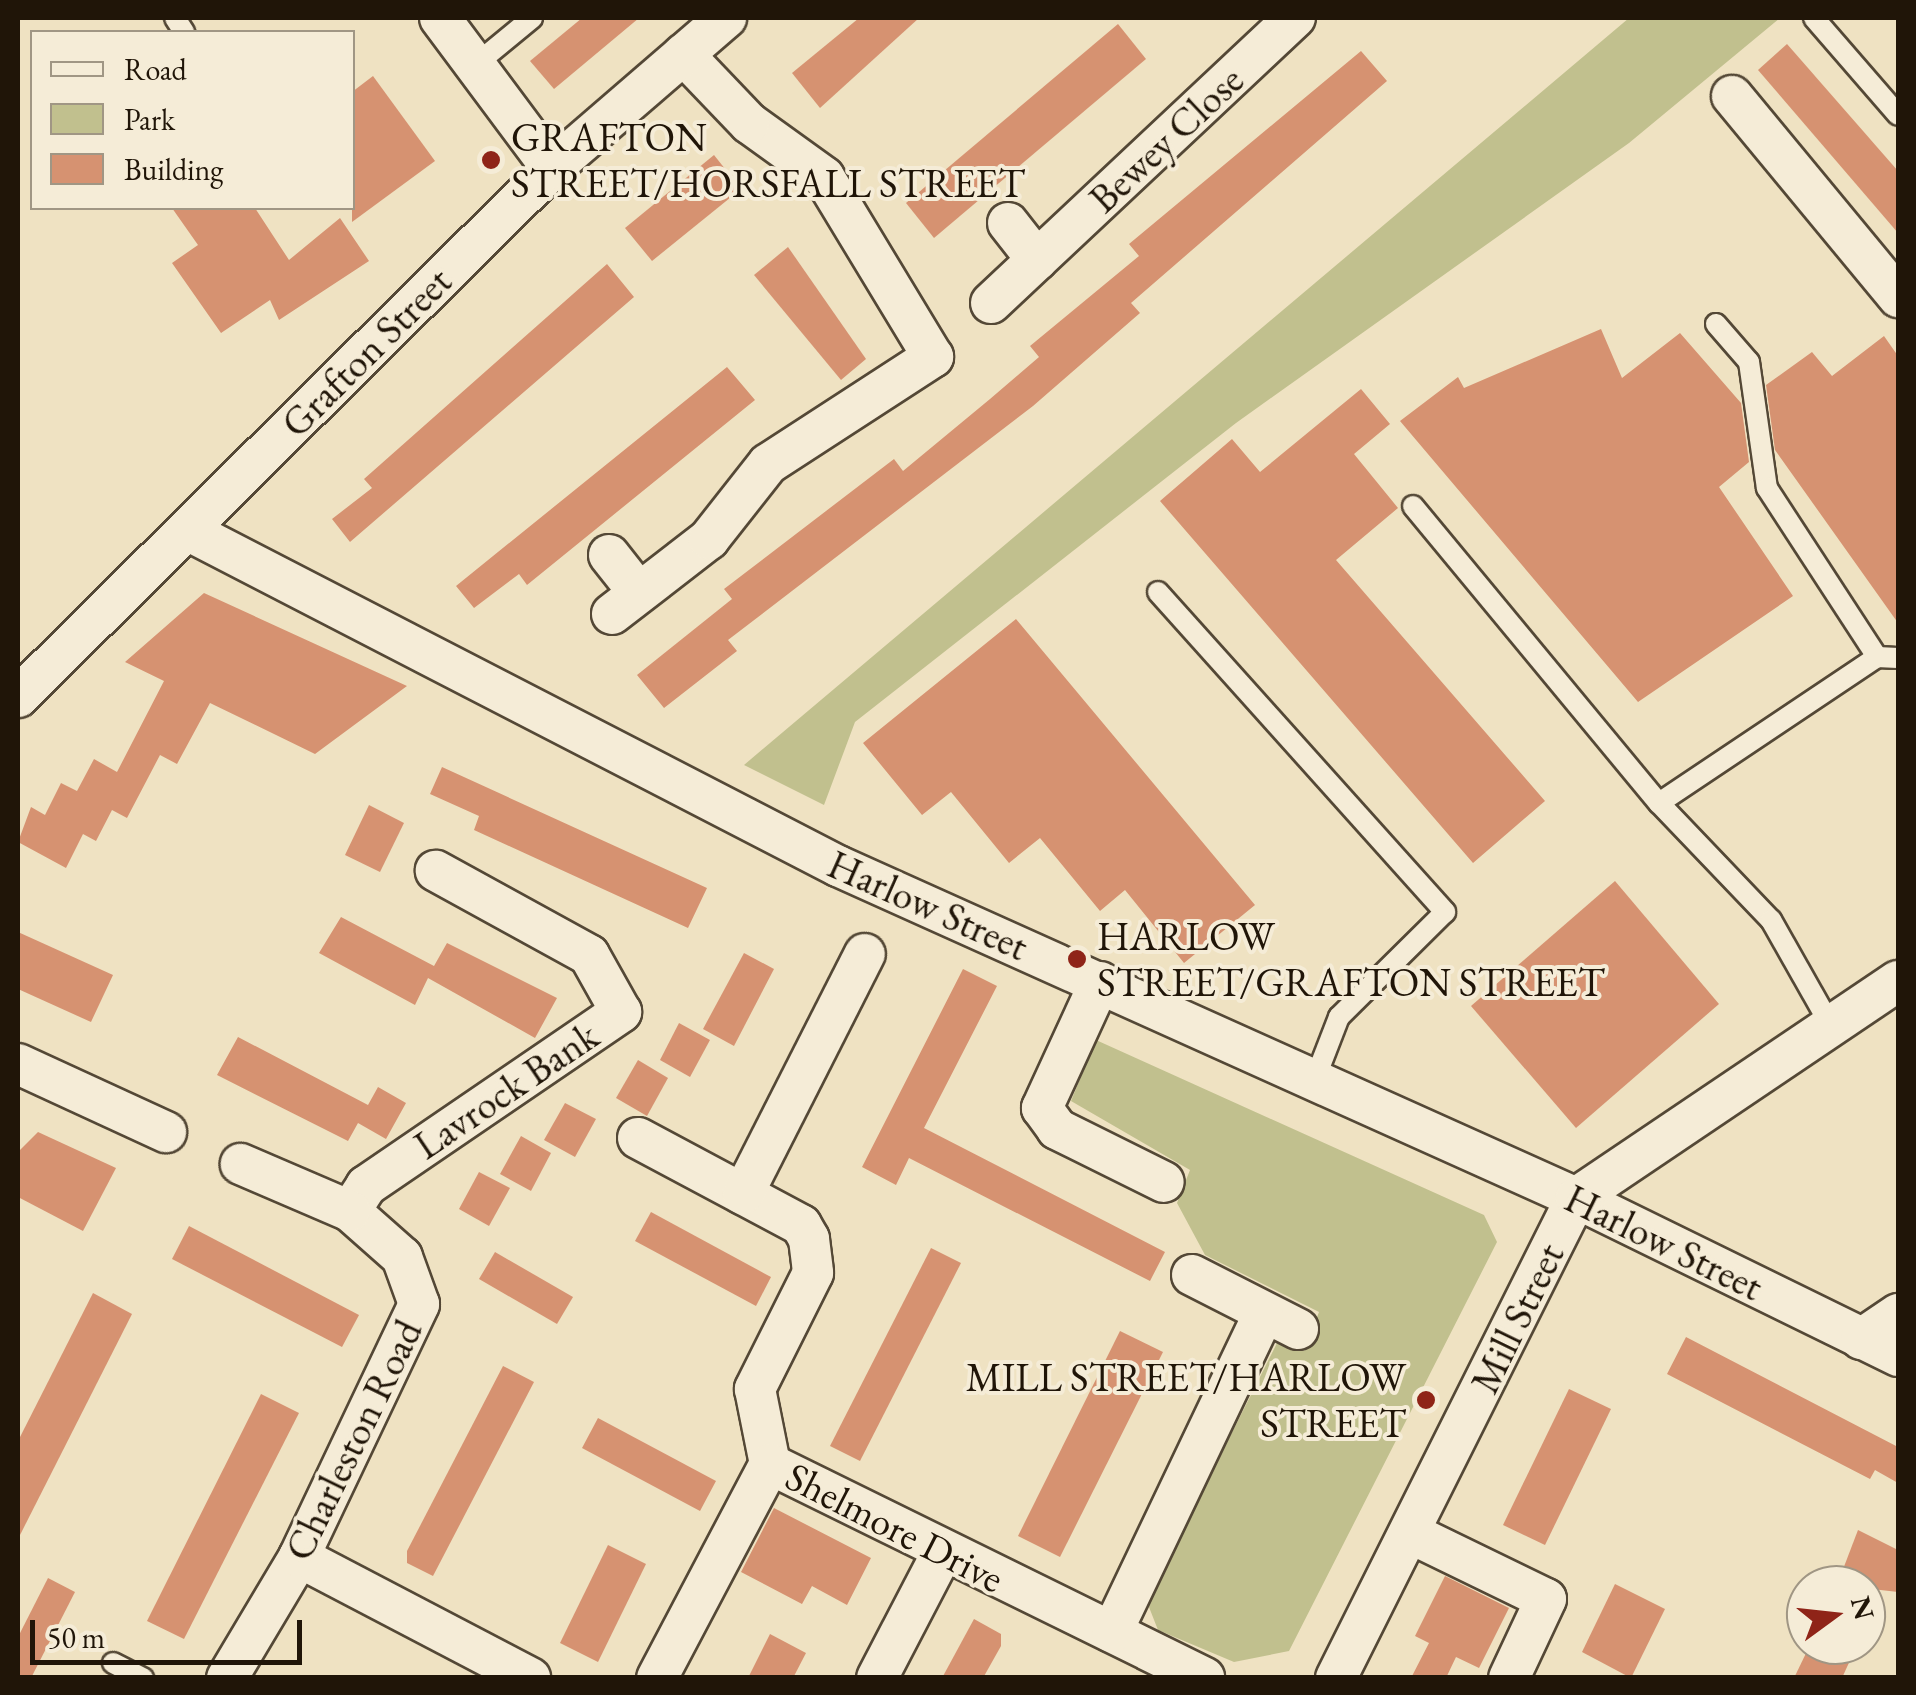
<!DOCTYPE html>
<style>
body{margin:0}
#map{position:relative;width:1916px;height:1695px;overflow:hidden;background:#efe2c2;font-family:"EB Garamond",serif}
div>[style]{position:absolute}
.green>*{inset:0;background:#c1c08e}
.building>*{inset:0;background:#d69271}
.roads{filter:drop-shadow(2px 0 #544836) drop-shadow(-2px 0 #544836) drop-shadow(0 2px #544836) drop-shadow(0 -2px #544836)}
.lane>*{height:20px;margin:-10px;padding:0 10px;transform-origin:10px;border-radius:10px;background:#f5ecd7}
.street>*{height:40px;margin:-20px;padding:0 20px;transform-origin:20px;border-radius:20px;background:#f5ecd7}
.dots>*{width:28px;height:28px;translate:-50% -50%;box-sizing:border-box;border:5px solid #f5ecd7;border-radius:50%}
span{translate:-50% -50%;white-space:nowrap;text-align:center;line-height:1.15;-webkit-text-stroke:8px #f5ecd7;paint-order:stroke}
.poi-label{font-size:40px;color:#201508}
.left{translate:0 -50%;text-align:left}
.right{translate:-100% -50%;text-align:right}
.street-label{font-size:40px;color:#201508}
.frame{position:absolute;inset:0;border:20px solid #201508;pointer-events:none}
.legend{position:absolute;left:30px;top:30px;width:325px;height:180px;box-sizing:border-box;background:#f5ecd7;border:2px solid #a09684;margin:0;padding:12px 18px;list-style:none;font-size:30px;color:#201508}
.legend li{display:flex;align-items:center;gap:20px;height:50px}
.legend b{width:50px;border:2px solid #a09684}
.north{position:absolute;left:1786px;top:1565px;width:100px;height:100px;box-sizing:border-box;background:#f5ecd7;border:2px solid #a09684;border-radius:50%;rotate:75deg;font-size:28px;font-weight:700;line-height:40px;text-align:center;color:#201508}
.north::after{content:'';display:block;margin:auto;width:35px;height:45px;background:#8f2418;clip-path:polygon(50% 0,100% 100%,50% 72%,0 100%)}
.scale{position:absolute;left:30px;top:1620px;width:272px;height:45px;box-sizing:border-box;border:5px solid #201508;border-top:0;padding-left:12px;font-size:30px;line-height:35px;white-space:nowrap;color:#201508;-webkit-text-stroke:8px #f5ecd7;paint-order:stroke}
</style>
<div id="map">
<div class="green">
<div style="clip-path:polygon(1629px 18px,1780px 18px,1629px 143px,1236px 423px,855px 722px,824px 805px,744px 765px)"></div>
<div style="clip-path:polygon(1096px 1040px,1484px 1215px,1497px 1242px,1289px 1651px,1234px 1662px,1158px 1630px,1147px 1602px,1277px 1343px,1304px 1351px,1319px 1312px,1205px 1255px,1177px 1203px,1190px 1170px,1071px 1101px)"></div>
</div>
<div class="building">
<div style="clip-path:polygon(582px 18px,639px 18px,554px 89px,530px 61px)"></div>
<div style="clip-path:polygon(859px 18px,919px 18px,820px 108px,792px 73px)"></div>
<div style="clip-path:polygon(1118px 24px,1146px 59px,934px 238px,906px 203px)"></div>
<div style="clip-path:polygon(1787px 44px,1898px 171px,1898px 233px,1758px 70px)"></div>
<div style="clip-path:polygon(1361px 51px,1387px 81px,1131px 303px,1140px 313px,1033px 406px,728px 640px,737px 651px,664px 708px,637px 675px,732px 599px,724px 589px,894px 459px,903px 471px,990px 399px,1039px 357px,1030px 346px,1139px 256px,1129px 244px)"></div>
<div style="clip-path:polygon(373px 76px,435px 161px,352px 222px,352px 92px)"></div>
<div style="clip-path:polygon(714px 155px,741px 189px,652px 261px,625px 228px)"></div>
<div style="clip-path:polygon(172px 208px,255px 208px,289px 260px,340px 218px,369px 261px,279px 320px,270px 300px,221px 333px,172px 263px,198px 245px)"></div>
<div style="clip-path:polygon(788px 247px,866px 359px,841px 380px,754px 275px)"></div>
<div style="clip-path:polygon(607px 264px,634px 297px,350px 542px,332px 519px,372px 488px,364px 479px)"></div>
<div style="clip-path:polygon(1601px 329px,1622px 378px,1680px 333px,1741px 403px,1749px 462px,1719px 487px,1793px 596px,1638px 702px,1400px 421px,1458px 377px,1464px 388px)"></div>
<div style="clip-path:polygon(1884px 336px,1898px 356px,1898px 623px,1775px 450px,1766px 385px,1812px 352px,1832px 376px)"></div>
<div style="clip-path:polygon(727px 367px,755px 400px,527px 585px,519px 574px,474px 608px,456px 586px)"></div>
<div style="clip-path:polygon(1361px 389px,1390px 424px,1354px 454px,1398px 508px,1336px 560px,1545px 801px,1473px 863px,1160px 501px,1232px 439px,1260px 472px)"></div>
<div style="clip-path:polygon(204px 593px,407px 686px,315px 754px,210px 703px,177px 764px,160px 755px,127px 818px,112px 810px,96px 841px,83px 834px,66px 868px,18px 842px,31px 807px,45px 815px,61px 783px,77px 791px,94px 759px,117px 772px,164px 681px,125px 662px)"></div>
<div style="clip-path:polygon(1016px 619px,1255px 905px,1184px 963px,1125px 890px,1100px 911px,1040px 838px,1009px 863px,951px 792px,922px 815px,863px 743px)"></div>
<div style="clip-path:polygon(442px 767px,707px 888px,688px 928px,474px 830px,479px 816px,430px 794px)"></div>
<div style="clip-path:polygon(369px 805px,404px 823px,380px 872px,345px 855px)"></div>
<div style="clip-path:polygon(1615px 881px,1719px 1004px,1576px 1128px,1471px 1006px)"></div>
<div style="clip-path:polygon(341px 917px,434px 966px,447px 943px,557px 998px,535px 1038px,428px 978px,415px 1005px,319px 953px)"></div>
<div style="clip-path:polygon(18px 932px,113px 975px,91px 1022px,18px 989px)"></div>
<div style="clip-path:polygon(744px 953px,774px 969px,734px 1046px,703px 1029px)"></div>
<div style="clip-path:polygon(963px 969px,997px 986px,924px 1128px,1165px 1252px,1150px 1281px,909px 1158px,896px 1185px,862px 1167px)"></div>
<div style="clip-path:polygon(679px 1023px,710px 1040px,690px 1077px,660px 1060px)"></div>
<div style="clip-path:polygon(238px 1037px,368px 1105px,378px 1087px,406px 1103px,386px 1139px,358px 1123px,348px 1141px,217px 1075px)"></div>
<div style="clip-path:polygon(638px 1060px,668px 1078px,647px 1116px,616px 1098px)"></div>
<div style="clip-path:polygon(565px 1103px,596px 1119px,575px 1157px,544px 1140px)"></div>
<div style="clip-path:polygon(38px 1132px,116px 1168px,83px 1231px,18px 1197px,18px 1152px)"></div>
<div style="clip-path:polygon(521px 1136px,551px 1153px,531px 1191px,500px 1174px)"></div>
<div style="clip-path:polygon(479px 1172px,510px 1188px,489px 1226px,459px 1209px)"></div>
<div style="clip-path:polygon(651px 1212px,771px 1277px,756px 1306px,635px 1241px)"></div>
<div style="clip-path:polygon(189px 1226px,359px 1315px,342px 1347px,172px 1259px)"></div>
<div style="clip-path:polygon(931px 1248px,961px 1263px,860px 1461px,830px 1446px)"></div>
<div style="clip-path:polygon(495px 1252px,573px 1297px,557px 1324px,479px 1279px)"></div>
<div style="clip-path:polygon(93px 1293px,132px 1314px,18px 1539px,18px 1441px)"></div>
<div style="clip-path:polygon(1120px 1331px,1163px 1352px,1060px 1557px,1018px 1536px)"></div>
<div style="clip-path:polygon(1686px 1337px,1898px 1447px,1898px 1483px,1875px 1470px,1870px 1479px,1667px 1374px)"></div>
<div style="clip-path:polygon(503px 1366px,534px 1382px,433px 1576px,407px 1563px,407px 1551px)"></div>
<div style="clip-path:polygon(1569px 1389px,1611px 1409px,1545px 1545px,1503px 1525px)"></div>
<div style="clip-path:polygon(261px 1394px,299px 1413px,184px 1639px,147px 1621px)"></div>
<div style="clip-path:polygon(598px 1418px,716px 1481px,700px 1511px,582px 1448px)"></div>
<div style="clip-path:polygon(774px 1508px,871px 1558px,847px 1605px,812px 1586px,802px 1604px,741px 1572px)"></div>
<div style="clip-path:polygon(1858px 1530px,1898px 1550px,1898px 1592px,1837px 1585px)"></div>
<div style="clip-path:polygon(608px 1545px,646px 1564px,598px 1662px,560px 1643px)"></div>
<div style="clip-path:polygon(1445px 1576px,1509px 1608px,1479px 1668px,1456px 1657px,1446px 1678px,1411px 1678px,1429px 1643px,1415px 1636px)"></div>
<div style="clip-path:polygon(48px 1578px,75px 1592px,31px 1678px,18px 1678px,18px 1637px)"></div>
<div style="clip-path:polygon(1615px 1584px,1665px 1609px,1631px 1678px,1582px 1652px)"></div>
<div style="clip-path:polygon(974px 1619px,1001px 1634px,1001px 1646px,983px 1678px,942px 1678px)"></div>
<div style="clip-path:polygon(770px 1634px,806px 1653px,793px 1678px,748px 1678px)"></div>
<div style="clip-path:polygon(1810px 1645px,1857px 1645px,1842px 1678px,1794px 1678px)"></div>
</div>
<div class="roads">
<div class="lane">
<div style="left:175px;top:18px;width:17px;rotate:57deg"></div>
<div style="left:1814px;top:18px;width:128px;rotate:49.1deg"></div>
<div style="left:475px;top:65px;width:74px;rotate:-39.5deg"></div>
<div style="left:1716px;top:324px;width:50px;rotate:49deg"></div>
<div style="left:1749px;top:362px;width:127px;rotate:81.9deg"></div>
<div style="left:1767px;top:488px;width:202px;rotate:56.9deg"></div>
<div style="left:1413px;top:506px;width:386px;rotate:50.4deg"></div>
<div style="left:1659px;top:803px;width:162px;rotate:46.3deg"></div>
<div style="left:1771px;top:920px;width:122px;rotate:60.5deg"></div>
<div style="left:1158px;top:592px;width:430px;rotate:48.1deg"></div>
<div style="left:1445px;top:912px;width:149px;rotate:135.3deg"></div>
<div style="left:1339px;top:1017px;width:66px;rotate:111.2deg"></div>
<div style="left:1659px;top:803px;width:262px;rotate:-33.8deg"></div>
<div style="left:1877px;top:657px;width:21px;rotate:3deg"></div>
<div style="left:113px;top:1663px;width:34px;rotate:27deg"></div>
</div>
<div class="street">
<div style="left:440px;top:18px;width:187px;rotate:53.3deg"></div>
<div style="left:1732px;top:96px;width:261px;rotate:50.4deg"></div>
<div style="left:1008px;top:223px;width:47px;rotate:51.9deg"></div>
<div style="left:991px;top:303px;width:417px;rotate:-43.2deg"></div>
<div style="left:187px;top:530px;width:733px;rotate:27.3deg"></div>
<div style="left:838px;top:866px;width:809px;rotate:24.22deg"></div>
<div style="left:1576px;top:1198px;width:359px;rotate:26.1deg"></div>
<div style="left:609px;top:555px;width:48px;rotate:51.7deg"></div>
<div style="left:612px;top:614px;width:123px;rotate:-37.7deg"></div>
<div style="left:709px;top:539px;width:95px;rotate:-51.8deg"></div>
<div style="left:768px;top:464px;width:197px;rotate:-33deg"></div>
<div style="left:933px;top:357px;width:210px;rotate:-121.2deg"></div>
<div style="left:824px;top:177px;width:92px;rotate:-144.2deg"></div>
<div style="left:749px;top:123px;width:95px;rotate:-133.7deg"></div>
<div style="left:18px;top:697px;width:752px;rotate:-44.73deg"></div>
<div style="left:552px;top:168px;width:230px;rotate:-40.8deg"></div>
<div style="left:1100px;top:982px;width:139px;rotate:114.7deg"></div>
<div style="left:1042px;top:1108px;width:26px;rotate:54deg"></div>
<div style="left:1057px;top:1129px;width:119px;rotate:26.4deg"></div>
<div style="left:18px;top:1064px;width:163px;rotate:24.7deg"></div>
<div style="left:638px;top:1138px;width:185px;rotate:28.1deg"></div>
<div style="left:801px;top:1225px;width:16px;rotate:60deg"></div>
<div style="left:809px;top:1239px;width:34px;rotate:83deg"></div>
<div style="left:813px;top:1273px;width:130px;rotate:116.6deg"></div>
<div style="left:755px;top:1389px;width:76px;rotate:78.7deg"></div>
<div style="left:770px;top:1464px;width:484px;rotate:26.2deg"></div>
<div style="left:743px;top:1194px;width:269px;rotate:-63.1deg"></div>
<div style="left:350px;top:1211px;width:30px;rotate:-57deg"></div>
<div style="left:366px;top:1186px;width:309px;rotate:-34.3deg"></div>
<div style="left:621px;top:1012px;width:65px;rotate:-119.3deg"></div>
<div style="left:589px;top:955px;width:175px;rotate:-151.2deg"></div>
<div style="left:1192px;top:1275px;width:119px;rotate:27deg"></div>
<div style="left:1861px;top:1339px;width:45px;rotate:-34deg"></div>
<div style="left:1410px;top:1533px;width:151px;rotate:25.9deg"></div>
<div style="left:1546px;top:1599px;width:87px;rotate:115.1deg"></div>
<div style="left:299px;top:1557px;width:261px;rotate:27.6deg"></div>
<div style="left:1112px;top:1632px;width:351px;rotate:-64.5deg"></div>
<div style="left:227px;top:1678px;width:141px;rotate:-59.2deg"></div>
<div style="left:299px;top:1557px;width:280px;rotate:-64.6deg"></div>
<div style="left:419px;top:1304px;width:50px;rotate:-109.9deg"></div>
<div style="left:402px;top:1257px;width:69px;rotate:-138.5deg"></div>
<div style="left:350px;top:1211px;width:119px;rotate:-156.7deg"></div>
<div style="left:657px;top:1678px;width:242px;rotate:-62.2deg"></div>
<div style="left:877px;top:1678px;width:139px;rotate:-62.5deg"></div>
<div style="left:1336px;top:1678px;width:537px;rotate:-63.43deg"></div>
<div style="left:1576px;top:1198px;width:388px;rotate:-34deg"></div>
</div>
</div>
<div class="dots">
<div style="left:491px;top:160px;background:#8f2418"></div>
<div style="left:1077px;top:959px;background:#8f2418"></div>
<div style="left:1426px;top:1400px;background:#8f2418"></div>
</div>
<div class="poi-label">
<span class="left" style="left:511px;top:160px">GRAFTON<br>STREET/HORSFALL STREET</span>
<span class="left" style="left:1097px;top:959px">HARLOW<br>STREET/GRAFTON STREET</span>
<span class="right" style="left:1406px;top:1400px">MILL STREET/HARLOW<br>STREET</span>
</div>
<div class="street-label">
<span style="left:1166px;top:139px;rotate:-43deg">Bewey Close</span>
<span style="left:366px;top:352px;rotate:-45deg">Grafton Street</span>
<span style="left:928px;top:905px;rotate:24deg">Harlow Street</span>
<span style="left:506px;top:1090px;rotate:-34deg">Lavrock Bank</span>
<span style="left:1664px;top:1242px;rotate:26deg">Harlow Street</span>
<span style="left:1517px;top:1318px;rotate:-64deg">Mill Street</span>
<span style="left:353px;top:1440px;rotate:-64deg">Charleston Road</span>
<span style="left:895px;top:1527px;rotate:27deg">Shelmore Drive</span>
</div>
<div class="frame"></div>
<ul class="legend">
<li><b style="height:12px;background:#f5ecd7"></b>Road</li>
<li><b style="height:28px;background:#c1c08e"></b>Park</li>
<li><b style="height:28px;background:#d69271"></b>Building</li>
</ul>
<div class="north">N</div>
<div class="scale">50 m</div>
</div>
